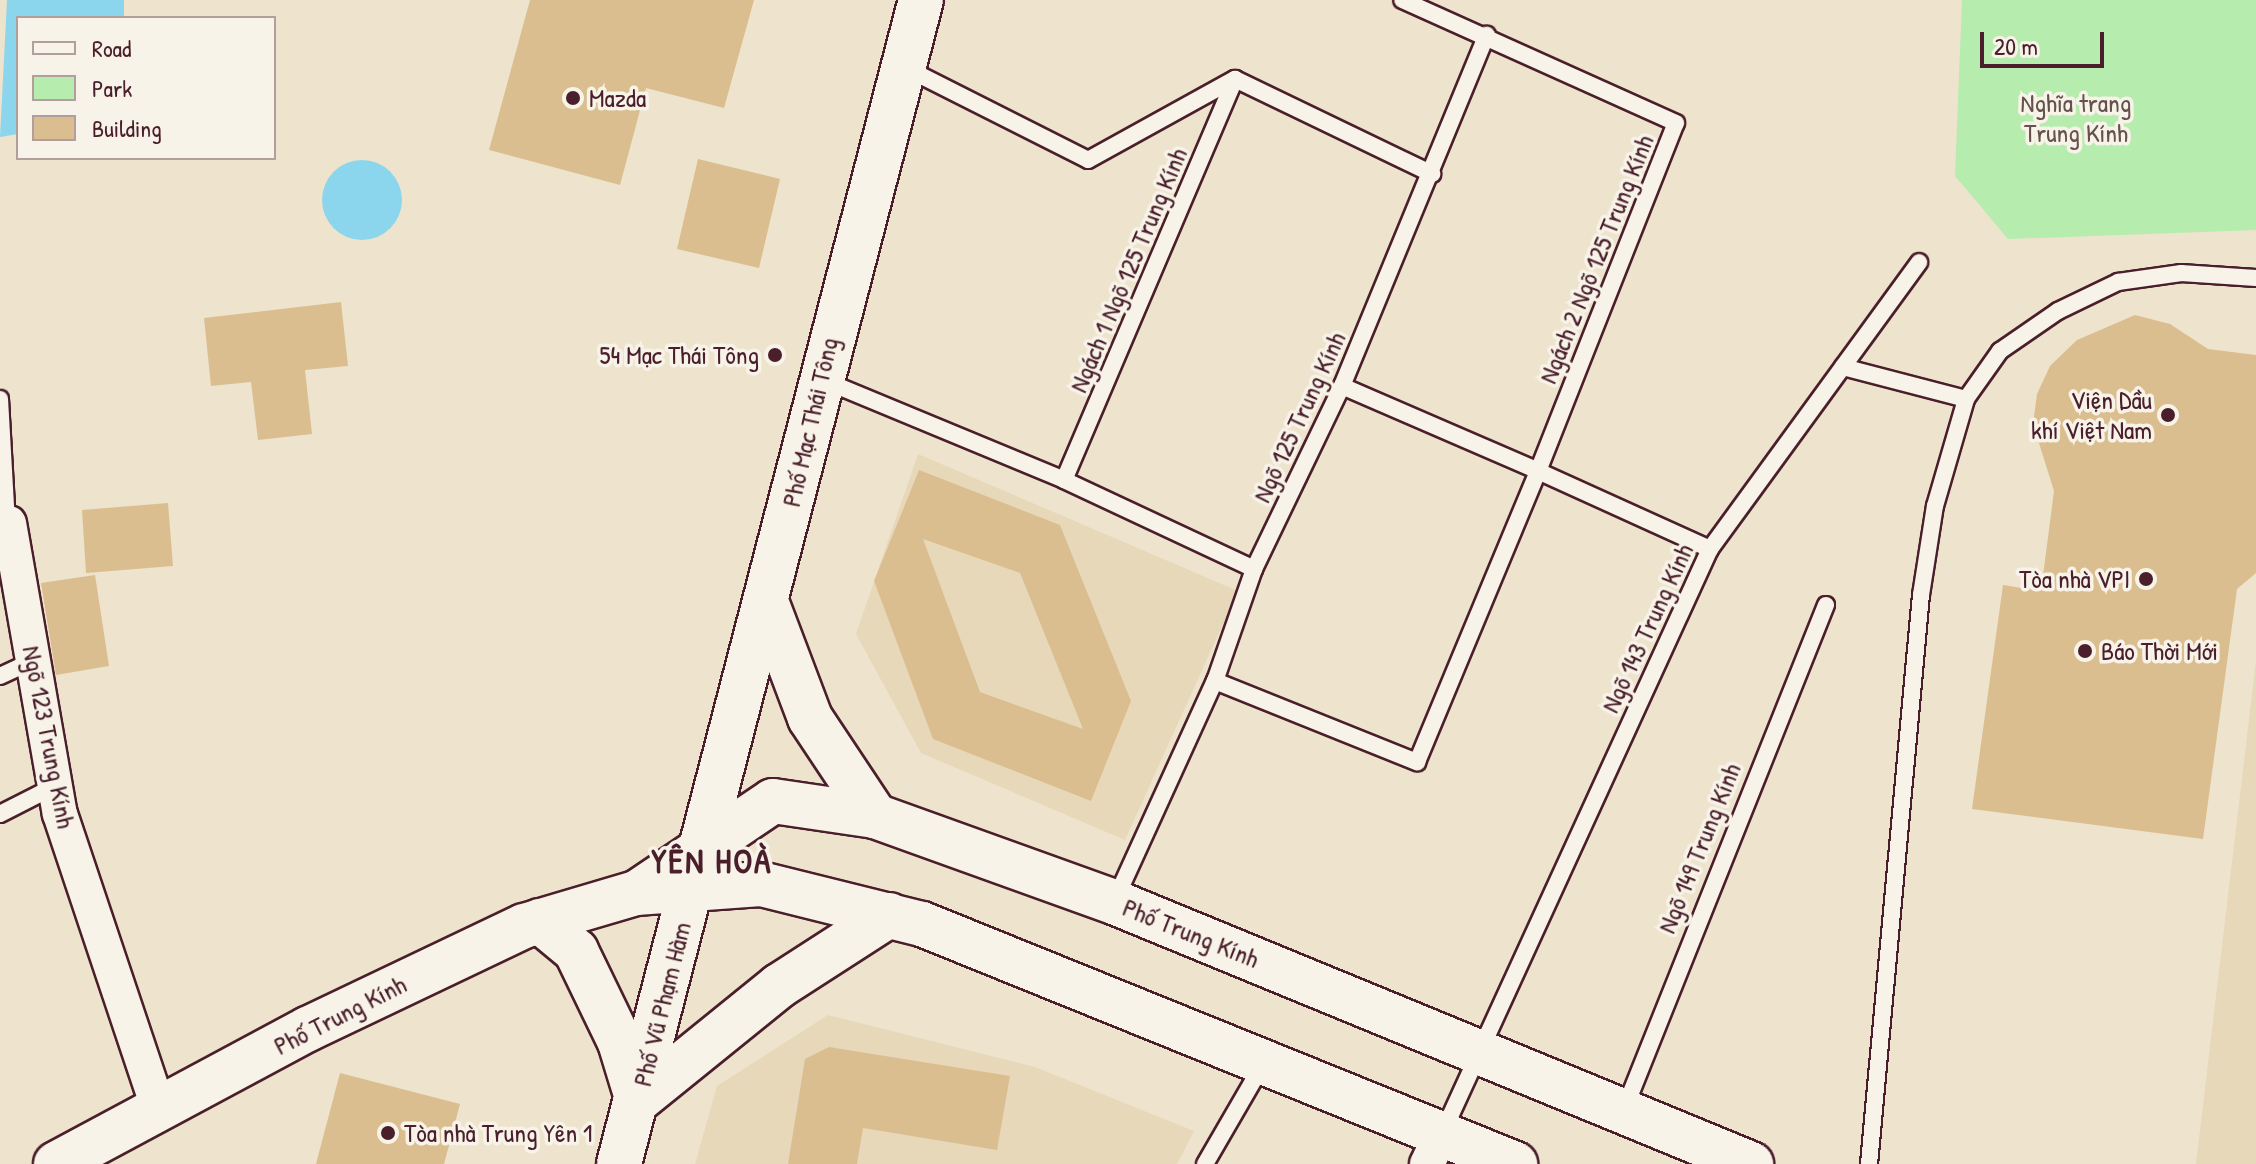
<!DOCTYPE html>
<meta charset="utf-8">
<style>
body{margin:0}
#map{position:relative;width:2256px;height:1164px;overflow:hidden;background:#eee3cd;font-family:"Patrick Hand",sans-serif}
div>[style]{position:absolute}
.built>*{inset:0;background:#e8d8ba}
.green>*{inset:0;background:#b6ecae}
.water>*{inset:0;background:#8cd6ed}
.round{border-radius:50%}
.building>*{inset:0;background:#dabe8f}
.roads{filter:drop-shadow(2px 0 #4a1f2b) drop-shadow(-2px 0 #4a1f2b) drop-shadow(0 2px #4a1f2b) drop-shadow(0 -2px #4a1f2b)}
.lane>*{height:16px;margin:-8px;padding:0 8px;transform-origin:8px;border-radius:8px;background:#f7f3e8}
.street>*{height:34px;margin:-17px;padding:0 17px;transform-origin:17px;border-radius:17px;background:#f7f3e8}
.secondary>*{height:44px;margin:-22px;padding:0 22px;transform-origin:22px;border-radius:22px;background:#f7f3e8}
.dots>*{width:22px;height:22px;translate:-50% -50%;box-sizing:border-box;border:4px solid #f7f3e8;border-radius:50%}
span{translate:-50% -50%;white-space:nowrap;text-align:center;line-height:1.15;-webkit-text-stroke:7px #f7f3e8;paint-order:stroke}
.poi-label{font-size:26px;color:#4a1f2b}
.left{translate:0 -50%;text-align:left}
.right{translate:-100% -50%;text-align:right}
.park-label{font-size:26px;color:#65524c}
.street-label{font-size:26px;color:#4a1f2b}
.district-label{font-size:34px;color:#4a1f2b;font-weight:700;letter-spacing:2px}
.legend{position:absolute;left:16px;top:16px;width:260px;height:144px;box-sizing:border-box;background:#f7f3e8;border:2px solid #b29e9c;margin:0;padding:10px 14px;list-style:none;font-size:24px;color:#4a1f2b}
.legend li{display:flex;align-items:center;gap:16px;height:40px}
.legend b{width:40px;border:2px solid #b29e9c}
.scale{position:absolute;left:1980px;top:32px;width:124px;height:36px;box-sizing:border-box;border:4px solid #4a1f2b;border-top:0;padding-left:10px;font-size:24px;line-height:28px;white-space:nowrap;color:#4a1f2b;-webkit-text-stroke:6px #f7f3e8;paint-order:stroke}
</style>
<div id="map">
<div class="built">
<div style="clip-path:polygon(918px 454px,1238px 591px,1125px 840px,921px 753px,856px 634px)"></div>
<div style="clip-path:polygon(2256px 661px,2256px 1164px,2196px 1164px)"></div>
<div style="clip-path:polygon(828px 1015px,1035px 1067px,1194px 1131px,1177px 1164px,695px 1164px,717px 1086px)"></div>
</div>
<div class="green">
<div style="clip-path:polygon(1962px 0,2256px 0,2256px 230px,2008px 239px,1955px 176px)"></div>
</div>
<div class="water">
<div style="clip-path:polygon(7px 0,124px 0,124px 18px,18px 18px,18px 134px,0 137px)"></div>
<div class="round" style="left:322px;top:160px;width:80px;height:80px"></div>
</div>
<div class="building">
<div style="clip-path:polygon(530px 0,754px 0,724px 108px,646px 88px,620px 185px,489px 150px)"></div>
<div style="clip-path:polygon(698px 159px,780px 179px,759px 268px,677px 249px)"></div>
<div style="clip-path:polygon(341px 302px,348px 366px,305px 370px,312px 434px,258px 440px,251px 382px,211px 386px,204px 318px)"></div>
<div style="clip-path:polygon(2135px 315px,2170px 324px,2208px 349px,2256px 355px,2256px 573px,2237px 589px,2203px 839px,1972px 809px,2003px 585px,2041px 591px,2054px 491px,2033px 424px,2037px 394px,2050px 366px,2077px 340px)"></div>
<div style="clip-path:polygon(evenodd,919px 470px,1060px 525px,1131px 701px,1091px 801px,933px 739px,874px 581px,919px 470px,923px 539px,1020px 573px,1083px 729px,980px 692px,923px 539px)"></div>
<div style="clip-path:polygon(168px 503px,173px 566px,86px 573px,82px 510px)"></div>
<div style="clip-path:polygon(95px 575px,109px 666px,56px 675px,41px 583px)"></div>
<div style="clip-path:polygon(829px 1047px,1010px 1076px,997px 1150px,863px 1128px,857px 1164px,788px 1164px,805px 1059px)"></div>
<div style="clip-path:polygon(340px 1073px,460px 1104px,444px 1164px,316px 1164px)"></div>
</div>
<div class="roads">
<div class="lane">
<div style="left:906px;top:68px;width:204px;rotate:26.8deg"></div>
<div style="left:1088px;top:160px;width:168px;rotate:-28.9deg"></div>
<div style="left:1235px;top:79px;width:219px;rotate:25.7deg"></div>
<div style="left:1843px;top:367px;width:127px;rotate:14.6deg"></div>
<div style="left:823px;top:380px;width:261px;rotate:22.5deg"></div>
<div style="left:1064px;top:480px;width:210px;rotate:25.1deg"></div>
<div style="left:1342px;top:386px;width:214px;rotate:23.4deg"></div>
<div style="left:1538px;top:471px;width:374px;rotate:-68.4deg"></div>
<div style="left:1676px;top:123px;width:300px;rotate:-155.8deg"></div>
<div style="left:0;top:399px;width:124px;rotate:86.8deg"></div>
<div style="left:1064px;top:480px;width:436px;rotate:-66.9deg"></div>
<div style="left:0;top:676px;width:38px;rotate:-25deg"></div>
<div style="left:1215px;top:681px;width:218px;rotate:21.9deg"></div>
<div style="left:1417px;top:762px;width:315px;rotate:-67.4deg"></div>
<div style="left:1538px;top:471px;width:189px;rotate:24.4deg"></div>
<div style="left:0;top:814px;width:62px;rotate:-27deg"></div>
<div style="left:1115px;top:900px;width:241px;rotate:-65.5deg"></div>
<div style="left:1215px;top:681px;width:119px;rotate:-70.8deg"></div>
<div style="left:1254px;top:569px;width:203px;rotate:-64.3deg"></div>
<div style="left:1342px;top:386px;width:380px;rotate:-67.6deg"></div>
<div style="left:1624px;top:1110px;width:544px;rotate:-68.2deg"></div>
<div style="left:1442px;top:1134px;width:643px;rotate:-65.39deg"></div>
<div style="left:1710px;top:549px;width:355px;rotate:-53.9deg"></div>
<div style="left:1205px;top:1164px;width:116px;rotate:-59.9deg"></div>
<div style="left:1869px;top:1164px;width:571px;rotate:-84.78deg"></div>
<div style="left:1921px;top:595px;width:90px;rotate:-81.1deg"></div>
<div style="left:1935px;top:506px;width:111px;rotate:-73.8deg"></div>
<div style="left:1966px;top:399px;width:59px;rotate:-54.7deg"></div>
<div style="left:2000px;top:351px;width:70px;rotate:-34.6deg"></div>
<div style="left:2058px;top:311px;width:67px;rotate:-25.8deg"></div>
<div style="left:2118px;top:282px;width:64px;rotate:-8.1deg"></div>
<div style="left:2181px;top:273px;width:75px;rotate:3.8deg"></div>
</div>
<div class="street">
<div style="left:9px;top:523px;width:295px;rotate:80.1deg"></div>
<div style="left:60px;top:814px;width:312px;rotate:71.5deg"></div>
<div style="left:1427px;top:1164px;width:32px;rotate:-64deg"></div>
</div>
<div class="secondary">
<div style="left:767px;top:604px;width:122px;rotate:69.3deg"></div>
<div style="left:810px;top:718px;width:118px;rotate:56.4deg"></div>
<div style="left:641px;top:890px;width:159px;rotate:-34deg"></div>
<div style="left:773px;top:801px;width:103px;rotate:8.4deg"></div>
<div style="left:875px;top:816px;width:254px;rotate:19.8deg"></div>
<div style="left:1114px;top:902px;width:689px;rotate:22.36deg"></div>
<div style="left:540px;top:921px;width:47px;rotate:39.8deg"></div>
<div style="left:576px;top:951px;width:101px;rotate:64.2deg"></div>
<div style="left:620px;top:1042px;width:59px;rotate:73.1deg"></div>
<div style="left:637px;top:1101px;width:183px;rotate:-39deg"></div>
<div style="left:779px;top:986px;width:131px;rotate:-32.8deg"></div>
<div style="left:56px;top:1164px;width:286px;rotate:-28.2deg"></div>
<div style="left:308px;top:1029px;width:239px;rotate:-25.5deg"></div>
<div style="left:524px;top:926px;width:117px;rotate:-16.4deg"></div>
<div style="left:636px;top:893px;width:125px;rotate:-4.1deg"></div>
<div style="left:761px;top:884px;width:166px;rotate:14deg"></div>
<div style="left:922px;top:924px;width:640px;rotate:22.03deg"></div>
<div style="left:619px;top:1164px;width:1203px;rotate:-75.46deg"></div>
</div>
</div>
<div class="dots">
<div style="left:573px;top:98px;background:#4a1f2b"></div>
<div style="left:775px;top:355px;background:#4a1f2b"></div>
<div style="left:2168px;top:415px;background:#4a1f2b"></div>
<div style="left:2146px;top:579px;background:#4a1f2b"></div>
<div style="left:2085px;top:651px;background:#4a1f2b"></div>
<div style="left:388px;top:1133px;background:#4a1f2b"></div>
</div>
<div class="poi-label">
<span class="left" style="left:589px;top:98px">Mazda</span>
<span class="right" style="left:759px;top:355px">54 Mạc Thái Tông</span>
<span class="right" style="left:2152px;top:415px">Viện Dầu<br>khí Việt Nam</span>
<span class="right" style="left:2130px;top:579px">Tòa nhà VPI</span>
<span class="left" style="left:2101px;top:651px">Báo Thời Mới</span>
<span class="left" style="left:404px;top:1133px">Tòa nhà Trung Yên 1</span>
</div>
<div class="park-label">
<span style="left:2076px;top:118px">Nghĩa trang<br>Trung Kính</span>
</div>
<div class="street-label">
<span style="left:1596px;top:259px;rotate:-68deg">Ngách 2 Ngõ 125 Trung Kính</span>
<span style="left:1128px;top:270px;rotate:-67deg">Ngách 1 Ngõ 125 Trung Kính</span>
<span style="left:1299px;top:417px;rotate:-65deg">Ngõ 125 Trung Kính</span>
<span style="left:810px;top:422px;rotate:-77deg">Phố Mạc Thái Tông</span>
<span style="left:1647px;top:628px;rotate:-65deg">Ngõ 143 Trung Kính</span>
<span style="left:49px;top:737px;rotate:79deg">Ngõ 123 Trung Kính</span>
<span style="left:1699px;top:848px;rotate:-68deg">Ngõ 149 Trung Kính</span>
<span style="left:1191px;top:933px;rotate:22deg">Phố Trung Kính</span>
<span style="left:662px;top:1004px;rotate:-76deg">Phố Vũ Phạm Hàm</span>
<span style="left:340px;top:1015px;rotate:-27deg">Phố Trung Kính</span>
</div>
<div class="district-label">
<span style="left:712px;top:862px">YÊN HOÀ</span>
</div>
<ul class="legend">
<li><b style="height:10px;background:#f7f3e8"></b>Road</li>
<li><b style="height:22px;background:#b6ecae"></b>Park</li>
<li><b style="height:22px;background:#dabe8f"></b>Building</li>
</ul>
<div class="scale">20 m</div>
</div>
